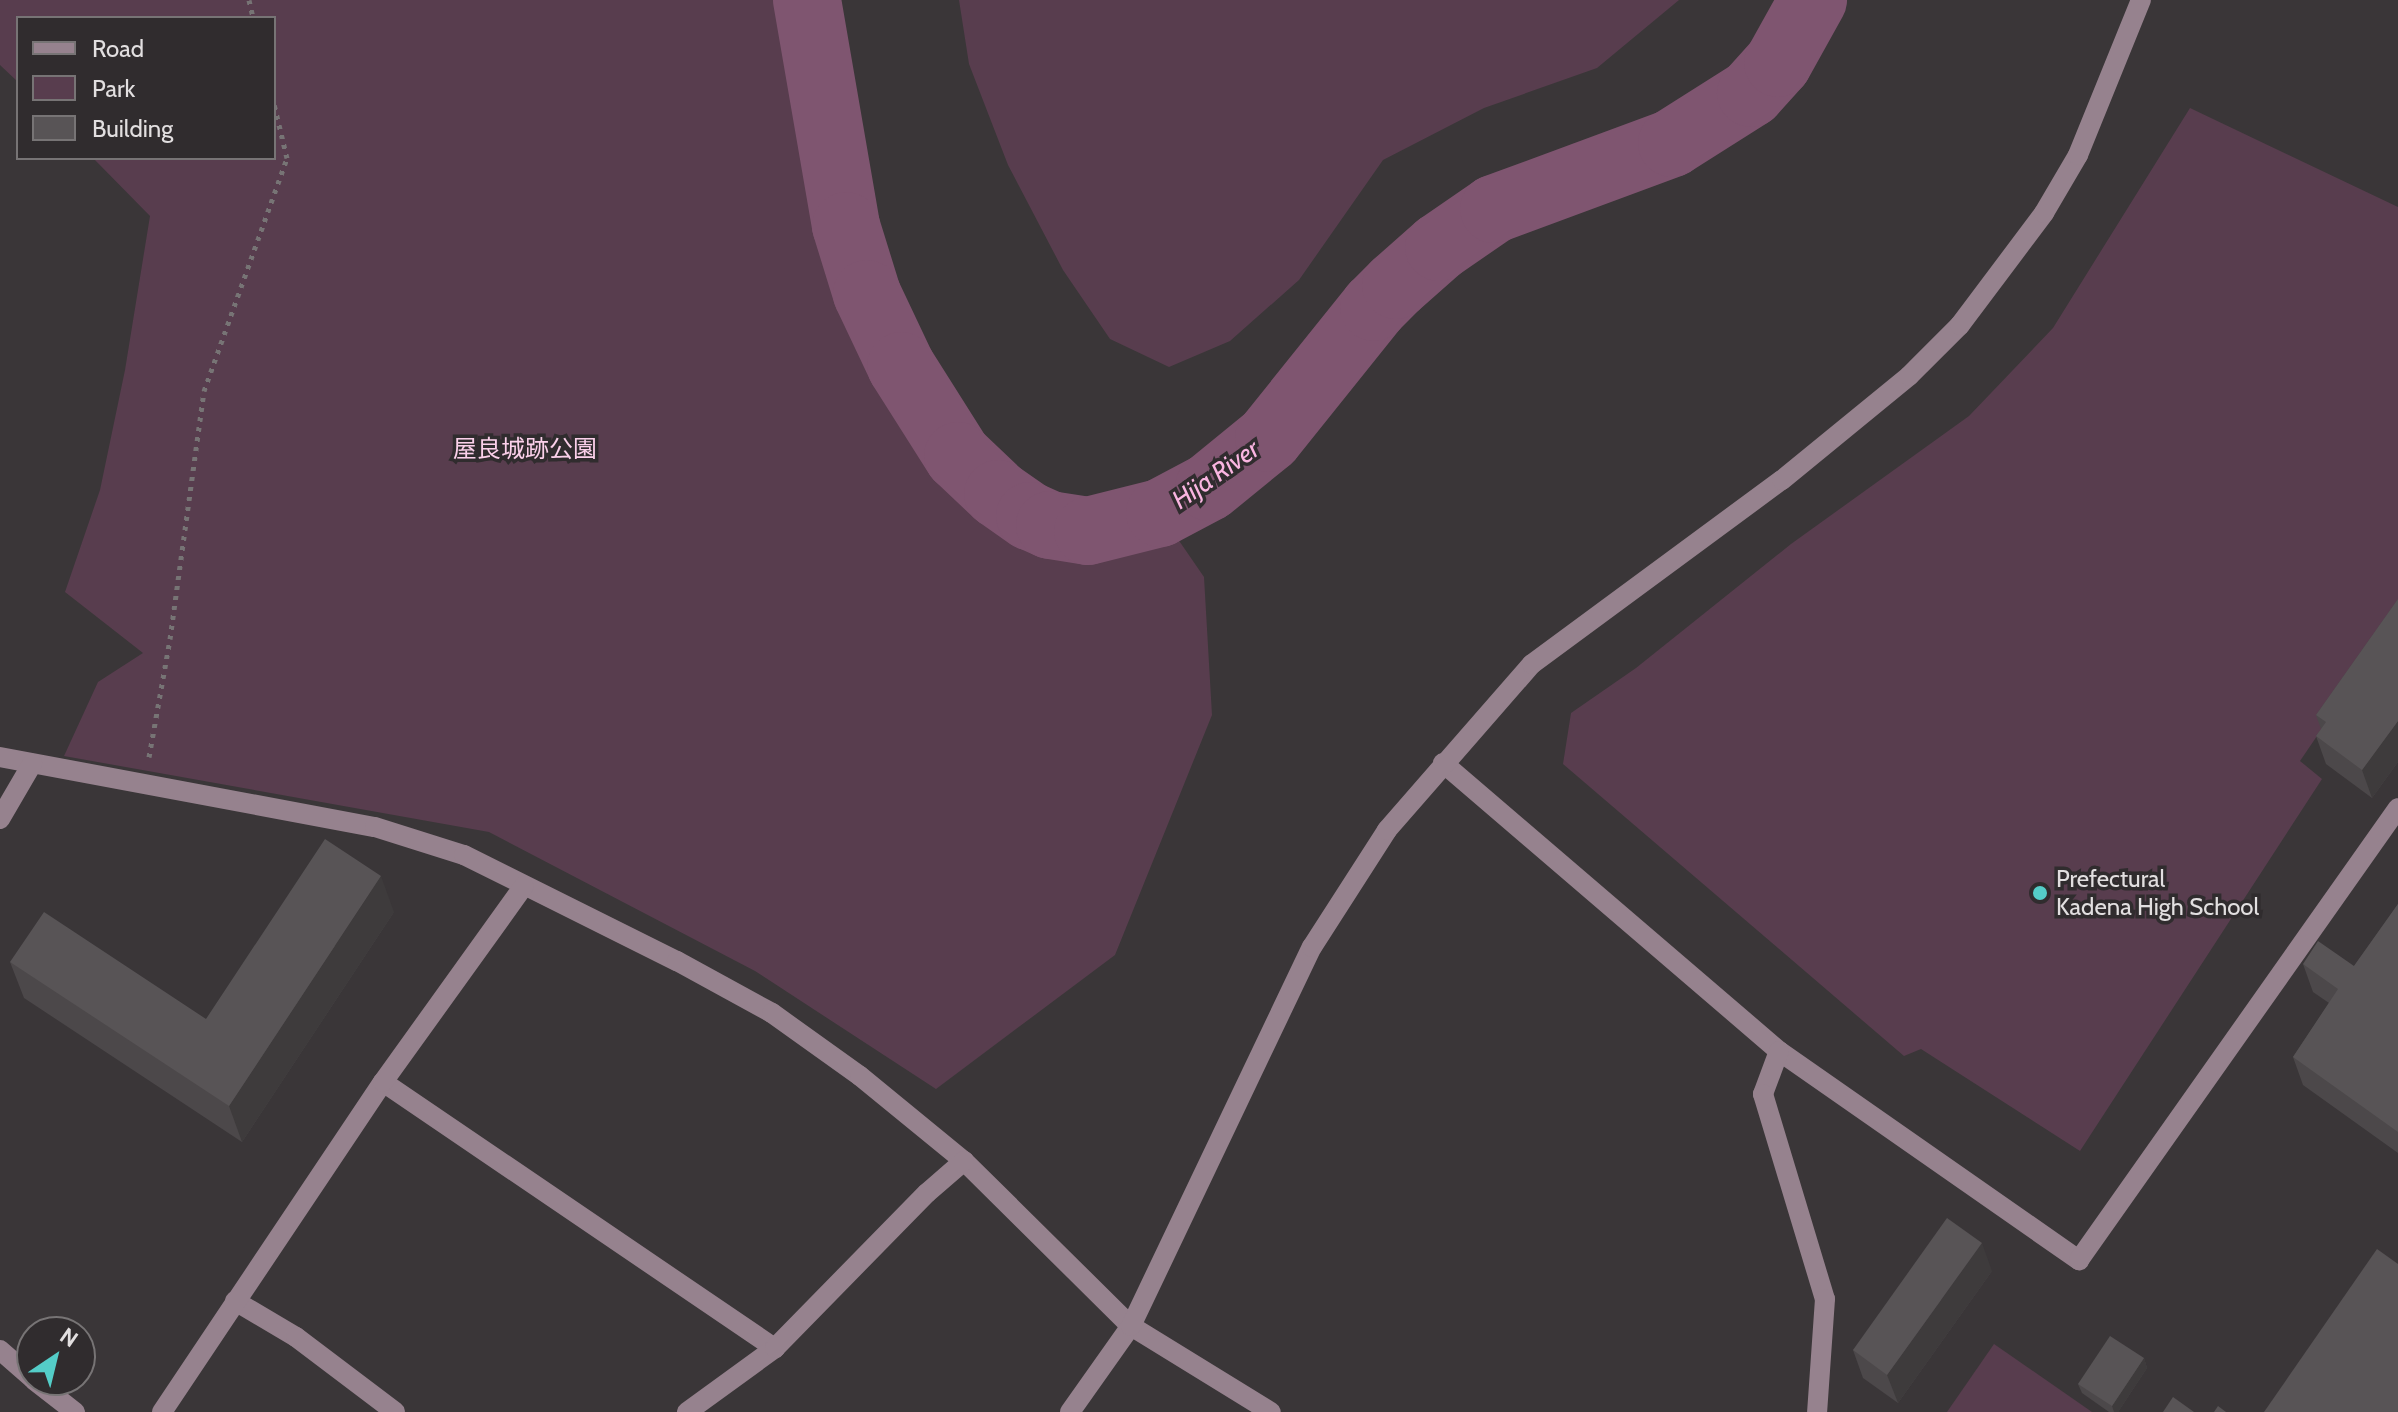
<!DOCTYPE html>
<meta charset="utf-8">
<style>
body{margin:0}
#map{position:relative;width:2398px;height:1412px;overflow:hidden;background:#3a3638;font-family:Cabin,"Noto Sans JP",sans-serif}
div>[style]{position:absolute}
.green>*{inset:0;background:#583d4e}
.river>*{height:68px;margin:-34px;padding:0 34px;transform-origin:34px;border-radius:34px;background:#7f5570}
.path>*{height:5px;margin-top:-2.5px;transform-origin:0;background:repeating-linear-gradient(90deg,#777475 0 4px,transparent 0 10px)}
.minor>*{height:20px;margin:-10px;padding:0 10px;transform-origin:10px;border-radius:10px;background:#96828e}
.wall>*{inset:0;background:#4c484a}
.shaded-wall>*{inset:0;background:#3e3b3c}
.building>*{inset:0;background:#585456}
.dots>*{width:22px;height:22px;translate:-50% -50%;box-sizing:border-box;border:4px solid #302c2e;border-radius:50%}
span{translate:-50% -50%;white-space:nowrap;text-align:center;line-height:1.15;-webkit-text-stroke:7px #302c2e;paint-order:stroke}
.park-label{font-size:24px;color:#fbd0ea}
.poi-label{font-size:24px;color:#e2dfe0}
.left{translate:0 -50%;text-align:left}
.water-label{font-size:26px;color:#fab5e1;font-style:italic}
.legend{position:absolute;left:16px;top:16px;width:260px;height:144px;box-sizing:border-box;background:#302c2e;border:2px solid #777475;margin:0;padding:10px 14px;list-style:none;font-size:24px;color:#e2dfe0}
.legend li{display:flex;align-items:center;gap:16px;height:40px}
.legend b{width:40px;border:2px solid #777475}
.north{position:absolute;left:16px;top:1316px;width:80px;height:80px;box-sizing:border-box;background:#302c2e;border:2px solid #777475;border-radius:50%;rotate:35deg;font-size:22px;font-weight:700;line-height:32px;text-align:center;color:#e2dfe0}
.north::after{content:'';display:block;margin:auto;width:28px;height:36px;background:#54cdc8;clip-path:polygon(50% 0,100% 100%,50% 72%,0 100%)}
</style>
<div id="map">
<div class="green">
<div style="clip-path:polygon(0 0,806px 0,827px 125px,901px 366px,998px 494px,1088px 531px,1160px 513px,1204px 577px,1212px 715px,1115px 955px,936px 1089px,755px 971px,489px 832px,64px 756px,98px 682px,143px 653px,65px 592px,100px 490px,125px 370px,150px 216px,93px 158px,274px 158px,274px 18px,18px 18px,18px 82px,0 65px)"></div>
<div style="clip-path:polygon(959px 0,1679px 0,1597px 68px,1484px 108px,1383px 160px,1299px 280px,1230px 341px,1169px 367px,1110px 339px,1063px 270px,1008px 165px,969px 64px)"></div>
<div style="clip-path:polygon(2190px 108px,2398px 207px,2398px 617px,2300px 761px,2322px 779px,2080px 1151px,1921px 1049px,1904px 1056px,1563px 764px,1571px 713px,1636px 668px,1791px 544px,1969px 416px,2053px 328px)"></div>
<div style="clip-path:polygon(1994px 1344px,2092px 1412px,1947px 1412px)"></div>
</div>
<div class="river">
<div style="left:807px;top:0;width:229px;rotate:80.2deg"></div>
<div style="left:846px;top:226px;width:71px;rotate:72.8deg"></div>
<div style="left:867px;top:294px;width:80px;rotate:64.7deg"></div>
<div style="left:901px;top:366px;width:107px;rotate:57.7deg"></div>
<div style="left:958px;top:456px;width:55px;rotate:43.5deg"></div>
<div style="left:998px;top:494px;width:39px;rotate:35deg"></div>
<div style="left:1030px;top:516px;width:22px;rotate:24deg"></div>
<div style="left:1050px;top:525px;width:38px;rotate:9deg"></div>
<div style="left:1088px;top:531px;width:74px;rotate:-14deg"></div>
<div style="left:1160px;top:513px;width:55px;rotate:-28deg"></div>
<div style="left:1209px;top:487px;width:77px;rotate:-39.2deg"></div>
<div style="left:1269px;top:438px;width:168px;rotate:-51.3deg"></div>
<div style="left:1374px;top:307px;width:31px;rotate:-45deg"></div>
<div style="left:1396px;top:285px;width:57px;rotate:-41.5deg"></div>
<div style="left:1439px;top:247px;width:67px;rotate:-34.6deg"></div>
<div style="left:1494px;top:209px;width:190px;rotate:-20.3deg"></div>
<div style="left:1672px;top:143px;width:93px;rotate:-32.3deg"></div>
<div style="left:1751px;top:93px;width:40px;rotate:-48deg"></div>
<div style="left:1778px;top:63px;width:72px;rotate:-60.9deg"></div>
</div>
<div class="path">
<div style="left:249px;top:0;width:18px;rotate:77deg"></div>
<div style="left:149px;top:757px;width:120px;rotate:-79.9deg"></div>
<div style="left:170px;top:639px;width:250px;rotate:-82.2deg"></div>
<div style="left:204px;top:391px;width:247px;rotate:-70.4deg"></div>
<div style="left:287px;top:158px;width:56px;rotate:-103.5deg"></div>
</div>
<div class="minor">
<div style="left:0;top:757px;width:381px;rotate:10.6deg"></div>
<div style="left:375px;top:827px;width:93px;rotate:17.5deg"></div>
<div style="left:464px;top:855px;width:238px;rotate:26.5deg"></div>
<div style="left:677px;top:961px;width:108px;rotate:28.7deg"></div>
<div style="left:772px;top:1013px;width:108px;rotate:35.6deg"></div>
<div style="left:860px;top:1076px;width:134px;rotate:39.3deg"></div>
<div style="left:964px;top:1161px;width:235px;rotate:44.7deg"></div>
<div style="left:1131px;top:1326px;width:164px;rotate:31.6deg"></div>
<div style="left:1443px;top:763px;width:443px;rotate:40.6deg"></div>
<div style="left:1779px;top:1051px;width:366px;rotate:34.9deg"></div>
<div style="left:2079px;top:1260px;width:553px;rotate:-54.79deg"></div>
<div style="left:0;top:819px;width:64px;rotate:-59.8deg"></div>
<div style="left:1779px;top:1051px;width:46px;rotate:110.4deg"></div>
<div style="left:1763px;top:1094px;width:214px;rotate:73.2deg"></div>
<div style="left:1825px;top:1299px;width:113px;rotate:94deg"></div>
<div style="left:383px;top:1082px;width:474px;rotate:34.2deg"></div>
<div style="left:235px;top:1301px;width:71px;rotate:30.5deg"></div>
<div style="left:296px;top:1337px;width:124px;rotate:37.1deg"></div>
<div style="left:0;top:1350px;width:43px;rotate:41.2deg"></div>
<div style="left:34px;top:1380px;width:52px;rotate:38deg"></div>
<div style="left:162px;top:1412px;width:397px;rotate:-56.2deg"></div>
<div style="left:383px;top:1082px;width:241px;rotate:-54.3deg"></div>
<div style="left:687px;top:1412px;width:109px;rotate:-36deg"></div>
<div style="left:775px;top:1348px;width:217px;rotate:-45.6deg"></div>
<div style="left:927px;top:1193px;width:49px;rotate:-40.9deg"></div>
<div style="left:1070px;top:1412px;width:105px;rotate:-54.7deg"></div>
<div style="left:1131px;top:1326px;width:420px;rotate:-64.5deg"></div>
<div style="left:1312px;top:947px;width:139px;rotate:-57.3deg"></div>
<div style="left:1387px;top:830px;width:220px;rotate:-48.9deg"></div>
<div style="left:1532px;top:664px;width:310px;rotate:-36.4deg"></div>
<div style="left:1782px;top:480px;width:164px;rotate:-39.3deg"></div>
<div style="left:1909px;top:376px;width:72px;rotate:-45deg"></div>
<div style="left:1960px;top:325px;width:140px;rotate:-53.1deg"></div>
<div style="left:2044px;top:213px;width:67px;rotate:-59.6deg"></div>
<div style="left:2078px;top:155px;width:167px;rotate:-67.9deg"></div>
</div>
<div class="wall">
<div style="clip-path:polygon(2398px 599px,2398px 762px,2372px 798px,2326px 764px,2316px 736px,2321px 729px,2316px 715px)"></div>
<div style="clip-path:polygon(2398px 904px,2398px 1153px,2303px 1085px,2293px 1057px,2329px 1003px,2313px 992px,2303px 964px,2354px 966px)"></div>
<div style="clip-path:polygon(394px 912px,242px 1142px,24px 998px,10px 962px,206px 1019px)"></div>
<div style="clip-path:polygon(1992px 1271px,1898px 1403px,1863px 1378px,1853px 1350px)"></div>
<div style="clip-path:polygon(2144px 1358px,2147px 1368px,2118px 1412px,2109px 1412px,2082px 1393px,2078px 1384px)"></div>
</div>
<div class="shaded-wall">
<div style="clip-path:polygon(2398px 721px,2398px 762px,2372px 798px,2362px 770px)"></div>
<div style="clip-path:polygon(381px 876px,394px 912px,242px 1142px,229px 1106px)"></div>
<div style="clip-path:polygon(1982px 1243px,1992px 1271px,1898px 1403px,1887px 1375px)"></div>
<div style="clip-path:polygon(2144px 1358px,2147px 1368px,2118px 1412px,2114px 1412px,2112px 1406px)"></div>
</div>
<div class="building">
<div style="clip-path:polygon(2398px 599px,2398px 721px,2362px 770px,2316px 736px,2326px 722px,2316px 715px)"></div>
<div style="clip-path:polygon(325px 839px,381px 876px,229px 1106px,10px 962px,44px 912px,206px 1019px)"></div>
<div style="clip-path:polygon(2398px 904px,2398px 1132px,2293px 1057px,2338px 989px,2303px 964px,2318px 941px,2354px 966px)"></div>
<div style="clip-path:polygon(1947px 1218px,1982px 1243px,1887px 1375px,1853px 1350px)"></div>
<div style="clip-path:polygon(2377px 1249px,2398px 1264px,2398px 1412px,2264px 1412px)"></div>
<div style="clip-path:polygon(2110px 1336px,2144px 1358px,2112px 1406px,2078px 1384px)"></div>
<div style="clip-path:polygon(2173px 1397px,2194px 1412px,2163px 1412px)"></div>
<div style="clip-path:polygon(2218px 1406px,2226px 1412px,2214px 1412px)"></div>
</div>
<div class="dots">
<div style="left:2040px;top:893px;background:#54cdc8"></div>
</div>
<div class="park-label">
<span style="left:525px;top:449px">屋良城跡公園</span>
</div>
<div class="poi-label">
<span class="left" style="left:2056px;top:893px">Prefectural<br>Kadena High School</span>
</div>
<div class="water-label">
<span style="left:1216px;top:475px;rotate:-35deg">Hija River</span>
</div>
<ul class="legend">
<li><b style="height:10px;background:#96828e"></b>Road</li>
<li><b style="height:22px;background:#583d4e"></b>Park</li>
<li><b style="height:22px;background:#585456"></b>Building</li>
</ul>
<div class="north">N</div>
</div>
